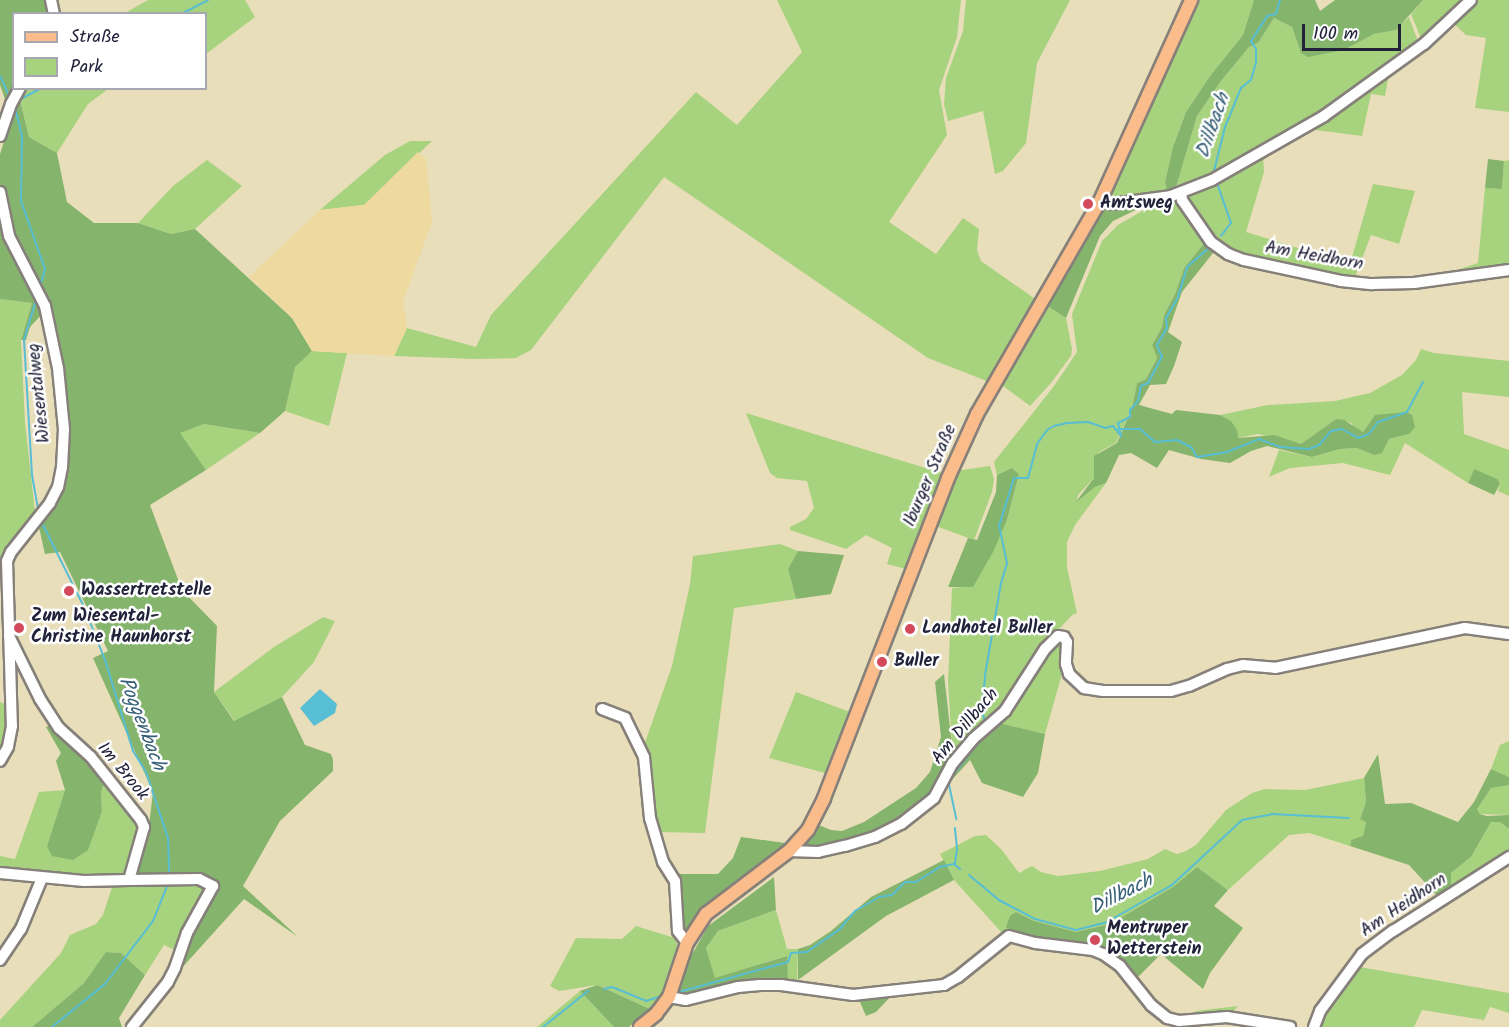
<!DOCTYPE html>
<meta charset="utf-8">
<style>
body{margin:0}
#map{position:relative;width:1509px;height:1027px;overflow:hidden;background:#e9deba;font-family:Kalam,sans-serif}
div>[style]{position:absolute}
.green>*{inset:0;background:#a7d27e}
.forest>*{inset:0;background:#85b46d}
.sand>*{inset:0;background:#eeda9e}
.water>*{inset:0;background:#57bed4}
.stream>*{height:2px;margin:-1px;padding:0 1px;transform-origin:1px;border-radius:1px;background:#57bed4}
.roads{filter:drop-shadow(2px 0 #86807a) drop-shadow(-2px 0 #86807a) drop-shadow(0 2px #86807a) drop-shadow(0 -2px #86807a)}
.minor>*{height:10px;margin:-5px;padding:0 5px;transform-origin:5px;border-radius:5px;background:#fff}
.major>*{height:12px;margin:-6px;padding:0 6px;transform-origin:6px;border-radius:6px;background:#f9bc8a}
.dots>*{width:16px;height:16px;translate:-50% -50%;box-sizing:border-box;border:3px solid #fff;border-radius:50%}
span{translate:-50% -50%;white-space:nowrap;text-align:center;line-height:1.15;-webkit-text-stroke:5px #fff;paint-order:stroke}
.poi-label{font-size:18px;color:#22223b;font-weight:700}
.left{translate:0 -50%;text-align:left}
.street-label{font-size:18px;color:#22223b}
.water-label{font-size:20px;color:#376078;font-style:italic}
.legend{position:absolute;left:12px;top:12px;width:195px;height:78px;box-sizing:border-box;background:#fff;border:2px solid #a7a7b1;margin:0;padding:8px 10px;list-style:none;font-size:18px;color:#22223b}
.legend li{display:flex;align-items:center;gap:12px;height:30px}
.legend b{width:30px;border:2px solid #a7a7b1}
.scale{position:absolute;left:1302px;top:24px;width:99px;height:27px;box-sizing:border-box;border:3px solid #22223b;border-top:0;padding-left:8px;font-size:18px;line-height:21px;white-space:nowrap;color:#22223b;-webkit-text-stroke:4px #fff;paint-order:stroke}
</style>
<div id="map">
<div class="green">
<div style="clip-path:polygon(148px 0,245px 0,255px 17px,206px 54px,206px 14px,125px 13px)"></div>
<div style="clip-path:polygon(777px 0,961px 0,957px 37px,939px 90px,947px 135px,889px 222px,936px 254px,963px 218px,979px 229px,977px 250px,981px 261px,1038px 301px,989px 382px,928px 358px,664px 177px,531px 350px,516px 358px,476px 359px,394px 356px,407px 328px,476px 347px,491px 315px,696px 92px,737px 125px,802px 52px)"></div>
<div style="clip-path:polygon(966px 0,1070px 0,1037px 63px,1026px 143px,1003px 171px,995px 174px,983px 111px,948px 121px,944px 104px,946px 78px,963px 31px)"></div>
<div style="clip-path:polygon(1196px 0,1254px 0,1243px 35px,1210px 76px,1186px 112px,1173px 147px,1165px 182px,1167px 191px,1111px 199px,1110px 194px,1153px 102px)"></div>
<div style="clip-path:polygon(1423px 0,1467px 0,1422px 41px,1411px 14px)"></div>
<div style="clip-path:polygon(1474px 0,1509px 0,1509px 112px,1475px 108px,1486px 38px,1466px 35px,1451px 21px)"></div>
<div style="clip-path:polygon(1409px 17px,1419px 44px,1323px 113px,1211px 177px,1172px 191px,1177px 184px,1197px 116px,1221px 81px,1249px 47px,1258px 43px,1274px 18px,1292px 27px,1301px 53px,1344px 50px,1374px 34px,1395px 30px)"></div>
<div style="clip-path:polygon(1389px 73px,1385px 96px,1371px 94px,1362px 136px,1308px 129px)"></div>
<div style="clip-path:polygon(24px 89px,108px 89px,88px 104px,57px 153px,29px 137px,19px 96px)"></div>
<div style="clip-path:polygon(410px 141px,432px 141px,364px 205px,320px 210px,385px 155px)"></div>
<div style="clip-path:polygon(1263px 155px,1264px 172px,1246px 232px,1350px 264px,1373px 184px,1415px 191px,1399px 244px,1371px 235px,1354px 280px,1229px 252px,1213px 240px,1185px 200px,1187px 194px)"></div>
<div style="clip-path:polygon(207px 160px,242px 186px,195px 229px,171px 234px,138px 223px,173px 186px)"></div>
<div style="clip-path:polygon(1509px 160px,1509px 267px,1426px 280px,1478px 263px,1485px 188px,1502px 189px,1504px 161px)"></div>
<div style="clip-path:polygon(1178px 201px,1206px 241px,1184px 268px,1175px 294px,1164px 315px,1162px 327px,1152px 345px,1157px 358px,1146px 379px,1137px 383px,1132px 408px,1116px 443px,1099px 452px,1094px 466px,1094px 478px,1078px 495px,1077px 501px,1095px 487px,1106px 483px,1075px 525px,1067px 542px,1067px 567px,1077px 613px,1072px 615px,1050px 639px,1003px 710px,969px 742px,952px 746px,948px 682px,952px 588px,973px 586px,1007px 520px,1019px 474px,1012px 468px,997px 475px,994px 462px,1054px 386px,1077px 352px,1072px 314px,1102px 241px,1118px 225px,1144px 210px)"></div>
<div style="clip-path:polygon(0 299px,32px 303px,21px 340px,25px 422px,35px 512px,0 557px)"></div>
<div style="clip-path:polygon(1046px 305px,1066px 318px,1072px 349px,1071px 356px,1051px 383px,1030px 406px,999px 383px)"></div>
<div style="clip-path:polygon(1421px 349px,1434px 353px,1509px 361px,1509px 397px,1462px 392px,1464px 434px,1509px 450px,1509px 496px,1498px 491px,1500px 484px,1474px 469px,1468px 483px,1405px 443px,1390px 475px,1343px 463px,1290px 468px,1269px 477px,1279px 450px,1312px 457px,1340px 449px,1357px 448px,1374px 455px,1384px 449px,1389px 439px,1409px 434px,1375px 415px,1363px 432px,1356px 429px,1351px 423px,1336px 419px,1301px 444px,1258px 434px,1238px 438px,1231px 421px,1220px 415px,1268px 405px,1335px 401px,1370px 393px,1402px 375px,1416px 360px)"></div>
<div style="clip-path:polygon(312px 351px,347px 353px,329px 426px,285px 411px,295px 366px)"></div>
<div style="clip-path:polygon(746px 413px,945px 474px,906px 569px,887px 564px,892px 548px,866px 535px,846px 549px,790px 530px,790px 527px,806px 519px,814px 508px,807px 481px,777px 478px,770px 473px)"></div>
<div style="clip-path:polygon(204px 424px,260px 433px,206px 470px,179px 433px)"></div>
<div style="clip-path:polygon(990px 466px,994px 479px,992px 492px,974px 540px,933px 525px,955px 471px)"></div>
<div style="clip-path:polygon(780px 544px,798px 551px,788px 569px,796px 599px,734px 608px,705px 833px,659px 832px,653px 817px,643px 748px,672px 666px,690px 584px,693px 556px)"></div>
<div style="clip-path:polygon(323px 617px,335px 621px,314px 662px,282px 697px,235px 721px,214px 692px,274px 647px)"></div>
<div style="clip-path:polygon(1062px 640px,1062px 674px,1045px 734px,999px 723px,1054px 642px)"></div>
<div style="clip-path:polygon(796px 692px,850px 712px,825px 773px,769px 758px)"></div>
<div style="clip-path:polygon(0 702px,7px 705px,8px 725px,0 752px)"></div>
<div style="clip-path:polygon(1509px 741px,1509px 777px,1491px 769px,1500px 745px)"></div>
<div style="clip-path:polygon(1364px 778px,1366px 802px,1360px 819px,1366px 821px,1363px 837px,1351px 840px,1350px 846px,1309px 833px,1289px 835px,1228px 890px,1197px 867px,1173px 887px,1110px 924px,1076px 932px,1034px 921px,1016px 912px,1011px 932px,1003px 934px,954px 880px,940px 854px,975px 836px,986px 835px,1002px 850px,1019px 873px,1032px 866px,1041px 872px,1058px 876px,1100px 871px,1148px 859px,1165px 849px,1177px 854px,1186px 851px,1196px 845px,1226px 810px,1252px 793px,1265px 789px,1305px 790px)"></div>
<div style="clip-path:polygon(105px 779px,136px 818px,138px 828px,124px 875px,116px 879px,0 870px,0 856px,15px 859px,39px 792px,65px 790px,47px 846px,102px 811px,101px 793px)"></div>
<div style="clip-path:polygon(1509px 785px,1509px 815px,1480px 814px,1477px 809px,1491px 787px)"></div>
<div style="clip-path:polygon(1491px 822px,1500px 822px,1509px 829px,1509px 853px,1451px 889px,1451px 873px,1471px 857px)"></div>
<div style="clip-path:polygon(113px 884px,195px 884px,206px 888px,177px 951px,164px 945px,145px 975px,121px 953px,107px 952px,84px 983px,32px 1027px,0 1027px,0 1020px,61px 953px,70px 935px,96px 924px,103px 915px)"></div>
<div style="clip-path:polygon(776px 910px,787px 949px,798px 949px,797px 984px,788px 982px,786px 956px,715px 979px,706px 948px,718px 931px)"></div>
<div style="clip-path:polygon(636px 926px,675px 938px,677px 945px,673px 971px,664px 990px,650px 1009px,597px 985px,559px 991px,550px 986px,576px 938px,622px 939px)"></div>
<div style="clip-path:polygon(1354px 966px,1509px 993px,1509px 1013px,1490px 1007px,1484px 1020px,1422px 1010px,1414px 1027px,1318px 1027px,1320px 1019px)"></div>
<div style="clip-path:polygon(580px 991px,614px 1027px,537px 1027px)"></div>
<div style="clip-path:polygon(1238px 1006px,1230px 1015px,1196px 1018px,1196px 1011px)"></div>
</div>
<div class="forest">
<div style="clip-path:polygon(0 0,46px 0,48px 8px,48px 13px,14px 14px,14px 89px,6px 102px,0 85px)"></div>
<div style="clip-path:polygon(1254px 0,1315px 0,1320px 11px,1335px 0,1423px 0,1396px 30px,1374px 34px,1344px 50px,1308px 57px,1301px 53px,1292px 27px,1274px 18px,1258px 43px,1249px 47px,1221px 81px,1197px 116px,1177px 184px,1172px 191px,1167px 191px,1165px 182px,1173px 147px,1186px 112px,1210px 76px,1243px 35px)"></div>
<div style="clip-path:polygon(19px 96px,29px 137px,57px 153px,67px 202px,94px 223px,138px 223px,171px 234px,195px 229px,292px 318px,312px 351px,295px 367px,285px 411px,260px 433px,204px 424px,180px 433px,206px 470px,150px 505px,182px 590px,217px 626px,214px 692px,234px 721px,282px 697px,305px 745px,331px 754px,333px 760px,333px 771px,280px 821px,243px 886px,298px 937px,244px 899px,180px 970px,178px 969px,190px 934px,217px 885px,135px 876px,149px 825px,153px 792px,93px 658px,108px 651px,60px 552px,45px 554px,38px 523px,52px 505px,67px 427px,44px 312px,30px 327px,26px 340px,21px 340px,32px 303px,0 299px,0 154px)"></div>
<div style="clip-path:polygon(1488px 159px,1504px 161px,1502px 189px,1485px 188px)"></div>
<div style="clip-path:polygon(1144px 201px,1146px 205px,1113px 221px,1100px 236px,1066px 318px,1046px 305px,1101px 211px)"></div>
<div style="clip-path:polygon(1206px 241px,1217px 248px,1182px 292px,1168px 332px,1182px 342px,1174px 366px,1166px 384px,1150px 385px,1139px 405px,1172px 414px,1176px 410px,1220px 415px,1231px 421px,1237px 430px,1238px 438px,1274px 435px,1301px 444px,1336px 419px,1344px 420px,1363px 432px,1375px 415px,1407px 412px,1412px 415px,1415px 427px,1409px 434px,1389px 439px,1382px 453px,1374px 455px,1357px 448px,1340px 449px,1312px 457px,1267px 446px,1251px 451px,1230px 463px,1201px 459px,1169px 450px,1157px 468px,1131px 453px,1119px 455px,1106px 483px,1095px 487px,1075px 503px,1094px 478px,1094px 456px,1117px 443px,1132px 408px,1137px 383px,1146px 379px,1157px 358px,1152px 345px,1162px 327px,1164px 315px,1175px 294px,1184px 268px)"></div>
<div style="clip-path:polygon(1012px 468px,1019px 474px,1007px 520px,993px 552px,973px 587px,948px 587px,968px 538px,977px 540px,996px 492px,997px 475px)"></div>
<div style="clip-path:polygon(1474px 469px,1497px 479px,1500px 484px,1494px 495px,1468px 483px)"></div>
<div style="clip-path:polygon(798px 551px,844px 555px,831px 594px,796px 599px,788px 569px)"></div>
<div style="clip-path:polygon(944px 674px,952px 746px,969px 742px,999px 723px,1045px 734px,1038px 773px,1023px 797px,982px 783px,970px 760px,940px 793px,931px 795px,900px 820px,874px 834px,844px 844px,802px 849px,801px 846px,816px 824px,831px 830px,842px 831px,864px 822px,916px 788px,930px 772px,941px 737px,935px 682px)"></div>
<div style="clip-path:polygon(53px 724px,105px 779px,101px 793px,102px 811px,88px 850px,73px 860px,52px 856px,47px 846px,65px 790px,56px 761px,61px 753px,46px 727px)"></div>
<div style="clip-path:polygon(1378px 754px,1385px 804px,1411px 803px,1458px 822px,1474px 802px,1491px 769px,1509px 777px,1509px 785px,1491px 788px,1477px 809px,1480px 814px,1487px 816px,1509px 815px,1509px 829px,1500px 822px,1491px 822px,1471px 857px,1451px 873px,1451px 889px,1439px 898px,1409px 865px,1350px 846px,1351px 840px,1363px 836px,1366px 822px,1360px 819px,1366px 802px,1364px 778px)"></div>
<div style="clip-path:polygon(741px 837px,785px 843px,775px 854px,703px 909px,685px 938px,683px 936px,675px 874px,718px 874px,733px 858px)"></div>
<div style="clip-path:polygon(944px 860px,954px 880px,886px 916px,798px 980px,798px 949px,810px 945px,831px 931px,871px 897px)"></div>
<div style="clip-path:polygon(1197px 867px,1228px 890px,1214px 906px,1243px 928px,1210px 973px,1203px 989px,1161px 954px,1135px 980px,1121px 962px,1035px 940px,1011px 932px,1006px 927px,1010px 916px,1016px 912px,1034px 921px,1076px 932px,1110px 924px,1173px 887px)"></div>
<div style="clip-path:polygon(774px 877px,776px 910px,718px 931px,706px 948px,715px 978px,787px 956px,788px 982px,678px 996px,690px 958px,708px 926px)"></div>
<div style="clip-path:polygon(106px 952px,121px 953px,145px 975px,119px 1018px,122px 1027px,32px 1027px,84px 983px)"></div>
<div style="clip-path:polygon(597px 985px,650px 1009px,629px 1027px,614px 1027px,580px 991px)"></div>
<div style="clip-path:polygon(893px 994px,876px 1012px,866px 1016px,860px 1002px,842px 997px)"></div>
</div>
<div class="sand">
<div style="clip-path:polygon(418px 152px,426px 159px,432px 222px,403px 301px,407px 328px,394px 356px,312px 351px,292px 318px,249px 277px,320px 210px,364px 205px)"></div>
</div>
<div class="water">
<div style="clip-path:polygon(320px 689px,337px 704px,335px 713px,314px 726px,300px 708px)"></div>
</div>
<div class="stream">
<div style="left:181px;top:14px;width:30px;rotate:-27deg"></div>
<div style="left:0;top:76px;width:23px;rotate:65deg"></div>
<div style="left:17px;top:101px;width:27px;rotate:-28deg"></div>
<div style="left:15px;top:108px;width:30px;rotate:76deg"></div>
<div style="left:22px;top:137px;width:64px;rotate:90.9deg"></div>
<div style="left:21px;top:201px;width:72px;rotate:70.6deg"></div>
<div style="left:45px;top:269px;width:15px;rotate:106deg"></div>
<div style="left:1213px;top:175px;width:49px;rotate:-76deg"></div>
<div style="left:1225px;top:127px;width:42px;rotate:-67.7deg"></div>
<div style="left:1241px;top:88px;width:13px;rotate:-39deg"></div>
<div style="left:1251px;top:80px;width:18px;rotate:-74deg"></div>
<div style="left:1256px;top:63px;width:14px;rotate:-90deg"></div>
<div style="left:1256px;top:49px;width:9px;rotate:-122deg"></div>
<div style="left:1251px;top:41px;width:30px;rotate:-57deg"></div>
<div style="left:1267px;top:16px;width:9px;rotate:-13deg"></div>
<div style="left:1276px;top:14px;width:15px;rotate:-74deg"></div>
<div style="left:1217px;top:183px;width:42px;rotate:70.7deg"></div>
<div style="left:1231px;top:223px;width:16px;rotate:128deg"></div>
<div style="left:36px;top:300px;width:42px;rotate:106.7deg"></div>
<div style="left:24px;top:340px;width:135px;rotate:86.6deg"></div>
<div style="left:32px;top:475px;width:36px;rotate:80deg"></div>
<div style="left:1118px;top:429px;width:22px"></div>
<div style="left:1140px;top:429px;width:20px;rotate:41deg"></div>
<div style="left:1155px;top:442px;width:22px;rotate:-5deg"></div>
<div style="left:1177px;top:440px;width:16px;rotate:27deg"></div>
<div style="left:1191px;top:447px;width:12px;rotate:59deg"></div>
<div style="left:1197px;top:457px;width:30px;rotate:-9deg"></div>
<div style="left:1227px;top:452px;width:35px;rotate:-22deg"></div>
<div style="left:1259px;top:439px;width:22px;rotate:21deg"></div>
<div style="left:1280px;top:447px;width:29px;rotate:4deg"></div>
<div style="left:1309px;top:449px;width:11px;rotate:-22deg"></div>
<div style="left:1319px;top:445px;width:18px;rotate:-49deg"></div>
<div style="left:1331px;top:431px;width:11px;rotate:-10deg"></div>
<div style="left:1342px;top:429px;width:18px;rotate:29deg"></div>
<div style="left:1358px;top:438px;width:12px;rotate:-20deg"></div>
<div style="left:1369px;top:434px;width:15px;rotate:-53deg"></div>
<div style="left:1378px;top:422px;width:31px;rotate:-19deg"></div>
<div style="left:1407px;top:412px;width:34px;rotate:-62deg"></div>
<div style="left:42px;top:523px;width:94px;rotate:63.4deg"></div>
<div style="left:84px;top:607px;width:57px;rotate:68.4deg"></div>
<div style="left:105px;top:660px;width:95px;rotate:72.9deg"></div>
<div style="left:133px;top:751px;width:25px;rotate:58deg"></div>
<div style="left:146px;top:772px;width:70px;rotate:71.6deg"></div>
<div style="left:168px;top:838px;width:36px;rotate:88deg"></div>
<div style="left:985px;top:722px;width:11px;rotate:-105deg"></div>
<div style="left:982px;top:711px;width:36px;rotate:-85deg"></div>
<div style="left:985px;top:675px;width:93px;rotate:-80.1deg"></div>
<div style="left:1001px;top:583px;width:21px;rotate:-73deg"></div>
<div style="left:1007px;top:563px;width:38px;rotate:-102deg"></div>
<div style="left:999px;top:526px;width:50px;rotate:-72.6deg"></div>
<div style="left:1014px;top:478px;width:14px"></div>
<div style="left:1028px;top:478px;width:35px;rotate:-75deg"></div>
<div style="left:1037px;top:444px;width:17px;rotate:-54deg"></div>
<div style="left:1047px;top:430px;width:8px;rotate:-30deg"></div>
<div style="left:1054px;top:426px;width:13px;rotate:-13deg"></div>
<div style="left:1067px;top:423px;width:21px;rotate:-3deg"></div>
<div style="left:1088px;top:422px;width:18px;rotate:19deg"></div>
<div style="left:1105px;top:428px;width:8px;rotate:-14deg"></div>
<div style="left:1113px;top:426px;width:13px;rotate:51deg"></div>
<div style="left:1121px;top:436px;width:13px;rotate:-103deg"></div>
<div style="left:1118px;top:423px;width:13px;rotate:-27deg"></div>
<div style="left:1130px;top:417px;width:7px;rotate:-90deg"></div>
<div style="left:1130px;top:410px;width:12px;rotate:-48deg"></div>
<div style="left:1138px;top:401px;width:15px;rotate:-79deg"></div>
<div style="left:1141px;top:386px;width:8px;rotate:-23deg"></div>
<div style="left:1148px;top:383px;width:30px;rotate:-62deg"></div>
<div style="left:1162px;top:357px;width:13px;rotate:-113deg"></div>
<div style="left:1157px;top:345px;width:20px;rotate:-60deg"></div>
<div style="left:1167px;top:328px;width:10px;rotate:-96deg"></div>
<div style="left:1166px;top:318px;width:24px;rotate:-60deg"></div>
<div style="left:1178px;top:297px;width:31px;rotate:-73deg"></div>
<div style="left:1187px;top:267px;width:28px;rotate:-41deg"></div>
<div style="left:952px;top:776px;width:51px;rotate:-51.3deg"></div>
<div style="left:948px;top:780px;width:40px;rotate:78deg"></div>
<div style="left:955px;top:863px;width:15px;rotate:-82deg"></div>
<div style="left:957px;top:848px;width:20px;rotate:-96deg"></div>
<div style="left:969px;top:875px;width:39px;rotate:40deg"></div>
<div style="left:999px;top:900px;width:41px;rotate:27.8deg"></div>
<div style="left:1035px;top:919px;width:42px;rotate:15deg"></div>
<div style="left:1076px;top:930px;width:32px;rotate:-14deg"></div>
<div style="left:1107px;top:922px;width:75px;rotate:-29.6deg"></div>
<div style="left:1172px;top:885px;width:96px;rotate:-42.9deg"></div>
<div style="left:1242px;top:820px;width:31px;rotate:-11deg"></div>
<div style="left:1272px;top:814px;width:77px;rotate:3deg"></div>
<div style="left:604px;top:989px;width:8px;rotate:-14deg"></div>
<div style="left:612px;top:987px;width:37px;rotate:22deg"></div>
<div style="left:646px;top:1001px;width:19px;rotate:-18deg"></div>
<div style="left:679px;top:992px;width:113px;rotate:-15.4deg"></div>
<div style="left:788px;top:962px;width:9px;rotate:-72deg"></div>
<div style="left:791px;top:953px;width:16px;rotate:-4deg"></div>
<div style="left:807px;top:952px;width:39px;rotate:-35deg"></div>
<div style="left:839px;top:930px;width:25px;rotate:-50deg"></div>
<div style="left:855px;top:911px;width:28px;rotate:-30deg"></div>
<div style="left:879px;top:897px;width:13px;rotate:-9deg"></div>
<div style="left:892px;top:895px;width:18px;rotate:-45deg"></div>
<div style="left:905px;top:882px;width:11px"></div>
<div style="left:916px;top:882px;width:28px;rotate:-32deg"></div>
<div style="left:940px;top:867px;width:14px;rotate:-12deg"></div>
<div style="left:954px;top:864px;width:8px;rotate:40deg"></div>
<div style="left:52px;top:1027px;width:68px;rotate:-39.1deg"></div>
<div style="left:105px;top:984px;width:79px;rotate:-52.7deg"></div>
<div style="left:153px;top:921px;width:40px;rotate:-68deg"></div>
<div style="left:543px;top:1027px;width:58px;rotate:-38.7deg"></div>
</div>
<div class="roads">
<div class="minor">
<div style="left:51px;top:0;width:14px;rotate:78deg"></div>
<div style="left:0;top:136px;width:34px;rotate:-71deg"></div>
<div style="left:11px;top:104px;width:18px;rotate:-61deg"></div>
<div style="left:0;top:192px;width:45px;rotate:78.4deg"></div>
<div style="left:9px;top:236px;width:79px;rotate:62.8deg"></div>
<div style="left:45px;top:306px;width:63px;rotate:78.2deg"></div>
<div style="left:58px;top:368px;width:61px;rotate:84.4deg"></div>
<div style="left:64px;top:429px;width:38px;rotate:93deg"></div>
<div style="left:62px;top:467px;width:20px;rotate:101deg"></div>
<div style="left:58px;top:487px;width:18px;rotate:117deg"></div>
<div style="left:50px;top:503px;width:63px;rotate:128.5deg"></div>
<div style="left:11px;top:552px;width:10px;rotate:114deg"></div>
<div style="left:7px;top:561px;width:165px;rotate:88.3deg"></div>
<div style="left:12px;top:726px;width:21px;rotate:101deg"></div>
<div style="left:8px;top:747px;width:16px;rotate:120deg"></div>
<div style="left:1181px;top:193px;width:7px;rotate:82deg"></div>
<div style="left:1182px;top:200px;width:51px;rotate:55.4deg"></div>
<div style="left:1211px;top:242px;width:21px;rotate:35deg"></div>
<div style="left:1228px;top:254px;width:17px;rotate:21deg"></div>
<div style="left:1244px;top:260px;width:99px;rotate:12.2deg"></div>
<div style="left:1341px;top:281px;width:31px;rotate:6deg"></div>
<div style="left:1372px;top:284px;width:42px;rotate:-1.4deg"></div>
<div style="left:1414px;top:283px;width:96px;rotate:-7.8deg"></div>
<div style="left:1100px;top:201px;width:12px;rotate:14deg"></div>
<div style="left:1112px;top:204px;width:60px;rotate:-7.7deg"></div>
<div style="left:1171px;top:196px;width:44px;rotate:-21.3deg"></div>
<div style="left:1212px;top:180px;width:129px;rotate:-29.7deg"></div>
<div style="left:1324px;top:116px;width:123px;rotate:-35.8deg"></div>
<div style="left:1424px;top:44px;width:64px;rotate:-43.1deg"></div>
<div style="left:9px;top:636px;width:70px;rotate:63.8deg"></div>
<div style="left:40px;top:699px;width:35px;rotate:57deg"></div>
<div style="left:59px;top:728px;width:43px;rotate:42.2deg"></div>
<div style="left:91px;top:757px;width:80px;rotate:51.6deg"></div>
<div style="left:141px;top:820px;width:8px;rotate:67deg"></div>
<div style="left:144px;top:827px;width:55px;rotate:105.8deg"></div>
<div style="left:129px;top:880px;width:70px;rotate:-0.8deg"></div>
<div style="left:199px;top:879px;width:16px;rotate:27deg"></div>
<div style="left:213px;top:886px;width:54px;rotate:119deg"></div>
<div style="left:187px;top:933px;width:37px;rotate:109deg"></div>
<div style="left:175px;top:968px;width:16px;rotate:117deg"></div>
<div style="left:168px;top:982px;width:58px;rotate:128.7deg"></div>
<div style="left:602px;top:709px;width:25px;rotate:21deg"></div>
<div style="left:625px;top:718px;width:43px;rotate:64deg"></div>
<div style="left:644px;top:757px;width:61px;rotate:84.4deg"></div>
<div style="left:650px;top:818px;width:46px;rotate:73.5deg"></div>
<div style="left:663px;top:862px;width:22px;rotate:58deg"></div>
<div style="left:675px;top:881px;width:50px;rotate:86.6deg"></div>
<div style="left:678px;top:931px;width:15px;rotate:53deg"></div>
<div style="left:789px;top:851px;width:29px;rotate:2deg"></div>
<div style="left:818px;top:852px;width:28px;rotate:-13deg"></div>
<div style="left:845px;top:846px;width:31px;rotate:-17deg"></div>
<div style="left:875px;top:837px;width:29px;rotate:-27deg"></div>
<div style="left:901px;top:824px;width:42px;rotate:-38.2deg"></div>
<div style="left:934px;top:798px;width:40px;rotate:-62deg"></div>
<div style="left:953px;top:763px;width:31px;rotate:-50deg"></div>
<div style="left:973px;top:739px;width:43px;rotate:-41.2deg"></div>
<div style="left:1005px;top:711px;width:74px;rotate:-57.2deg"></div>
<div style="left:1045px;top:649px;width:18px;rotate:-45deg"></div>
<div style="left:1058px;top:636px;width:6px;rotate:9deg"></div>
<div style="left:1064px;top:637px;width:6px;rotate:59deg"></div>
<div style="left:1067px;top:642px;width:22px;rotate:93deg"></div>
<div style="left:1066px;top:664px;width:10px;rotate:73deg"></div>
<div style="left:1069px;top:674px;width:21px;rotate:43deg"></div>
<div style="left:1084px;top:688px;width:19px;rotate:9deg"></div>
<div style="left:1103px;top:691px;width:68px"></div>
<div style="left:1171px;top:691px;width:19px;rotate:-16deg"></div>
<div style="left:1189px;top:686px;width:42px;rotate:-24.1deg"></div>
<div style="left:1227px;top:669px;width:16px;rotate:-14deg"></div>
<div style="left:1243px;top:665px;width:32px;rotate:5deg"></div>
<div style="left:1275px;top:668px;width:194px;rotate:-11.9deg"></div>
<div style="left:1465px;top:628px;width:44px;rotate:7.8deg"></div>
<div style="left:0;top:873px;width:84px;rotate:5.4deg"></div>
<div style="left:84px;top:881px;width:45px;rotate:-1.3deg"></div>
<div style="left:0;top:960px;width:37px;rotate:-56deg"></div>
<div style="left:21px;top:929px;width:55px;rotate:-67.6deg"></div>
<div style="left:669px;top:997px;width:17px;rotate:10deg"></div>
<div style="left:686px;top:1000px;width:54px;rotate:-14deg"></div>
<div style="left:738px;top:987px;width:22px;rotate:-5deg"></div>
<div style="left:760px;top:985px;width:21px"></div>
<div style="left:781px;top:985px;width:73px;rotate:7.9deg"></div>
<div style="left:853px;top:995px;width:92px;rotate:-6.3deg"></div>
<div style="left:944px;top:985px;width:16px;rotate:-30deg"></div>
<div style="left:958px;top:977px;width:65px;rotate:-38.8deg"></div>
<div style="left:1009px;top:936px;width:27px;rotate:15deg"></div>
<div style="left:1035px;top:943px;width:58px;rotate:6.9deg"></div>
<div style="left:1093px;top:950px;width:11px;rotate:22deg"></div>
<div style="left:1103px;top:954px;width:21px;rotate:35deg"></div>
<div style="left:1120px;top:966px;width:50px;rotate:51.5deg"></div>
<div style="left:1151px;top:1005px;width:21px;rotate:39deg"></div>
<div style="left:1167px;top:1018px;width:12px;rotate:14deg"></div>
<div style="left:1179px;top:1021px;width:48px;rotate:-4.8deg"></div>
<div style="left:1227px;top:1017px;width:64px;rotate:9deg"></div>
<div style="left:1314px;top:1027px;width:17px;rotate:-69deg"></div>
<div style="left:1320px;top:1011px;width:71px;rotate:-53.6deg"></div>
<div style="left:1362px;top:954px;width:39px;rotate:-37deg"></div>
<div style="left:1393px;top:931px;width:138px;rotate:-32.5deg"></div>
</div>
<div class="major">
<div style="left:640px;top:1027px;width:21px;rotate:-39deg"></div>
<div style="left:656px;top:1014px;width:21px;rotate:-53deg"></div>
<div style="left:669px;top:997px;width:57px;rotate:-71.6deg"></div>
<div style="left:687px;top:943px;width:35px;rotate:-57deg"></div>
<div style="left:706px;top:914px;width:104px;rotate:-37.2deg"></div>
<div style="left:789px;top:851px;width:28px;rotate:-48deg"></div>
<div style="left:808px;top:830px;width:36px;rotate:-63deg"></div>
<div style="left:824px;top:798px;width:343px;rotate:-68.8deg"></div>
<div style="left:948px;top:478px;width:70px;rotate:-65.6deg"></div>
<div style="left:977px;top:414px;width:246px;rotate:-60deg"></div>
<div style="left:1100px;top:201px;width:221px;rotate:-65.6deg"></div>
</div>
</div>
<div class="dots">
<div style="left:1088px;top:204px;background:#d1495b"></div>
<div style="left:69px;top:591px;background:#d1495b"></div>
<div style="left:19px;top:628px;background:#d1495b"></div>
<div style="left:910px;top:629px;background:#d1495b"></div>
<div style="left:882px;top:662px;background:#d1495b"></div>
<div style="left:1095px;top:940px;background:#d1495b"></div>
</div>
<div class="poi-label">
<span class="left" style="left:1100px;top:204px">Amtsweg</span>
<span class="left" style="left:81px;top:591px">Wassertretstelle</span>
<span class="left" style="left:31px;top:628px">Zum Wiesental-<br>Christine Haunhorst</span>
<span class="left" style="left:922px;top:629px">Landhotel Buller</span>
<span class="left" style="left:894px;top:662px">Buller</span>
<span class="left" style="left:1107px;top:940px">Mentruper<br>Wetterstein</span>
</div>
<div class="street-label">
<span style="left:1314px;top:257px;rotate:10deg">Am Heidhorn</span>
<span style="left:40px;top:393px;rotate:-96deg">Wiesentalweg</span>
<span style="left:931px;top:476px;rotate:-67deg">Iburger Straße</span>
<span style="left:966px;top:727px;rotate:-50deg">Am Dillbach</span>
<span style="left:122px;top:772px;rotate:50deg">Im Brook</span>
<span style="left:1404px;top:906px;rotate:-34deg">Am Heidhorn</span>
</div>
<div class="water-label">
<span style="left:1214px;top:126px;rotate:-71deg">Dillbach</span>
<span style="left:141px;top:724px;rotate:69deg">Poggenbach</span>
<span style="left:1122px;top:895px;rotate:-27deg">Dillbach</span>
</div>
<ul class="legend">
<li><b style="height:8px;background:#f9bc8a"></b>Straße</li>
<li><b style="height:16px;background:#a7d27e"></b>Park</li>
</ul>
<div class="scale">100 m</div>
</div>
